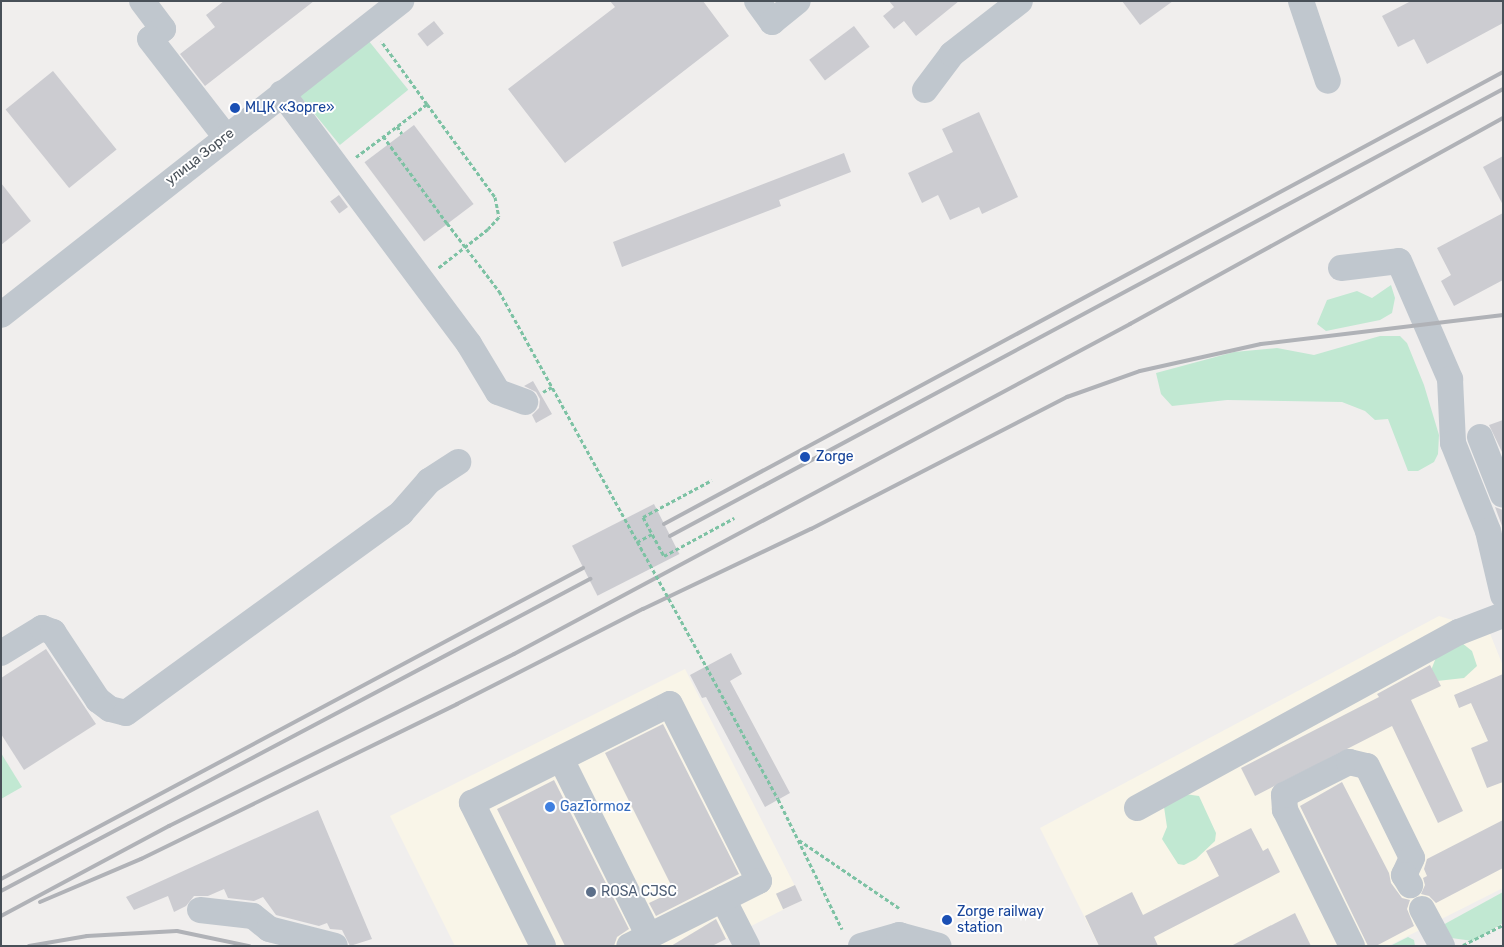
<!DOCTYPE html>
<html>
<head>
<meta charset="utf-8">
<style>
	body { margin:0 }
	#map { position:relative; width:1504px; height:947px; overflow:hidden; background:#f0eeed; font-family:Rubik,sans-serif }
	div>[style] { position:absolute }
	.commercial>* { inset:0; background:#f9f5e8 }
	.green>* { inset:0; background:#c1e8d2; transform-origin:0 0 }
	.building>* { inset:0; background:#ccccd1; transform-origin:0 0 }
	.path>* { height:3px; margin-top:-1.5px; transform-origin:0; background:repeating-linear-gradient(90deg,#7dc2a4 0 4px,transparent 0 6.5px) }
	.minor>* { height:26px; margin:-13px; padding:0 13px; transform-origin:13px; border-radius:13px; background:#c0c7ce }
	.rail>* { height:4px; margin:-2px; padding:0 2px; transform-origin:2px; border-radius:2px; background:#b0b2b7 }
	.path-bridge>* { height:3px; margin-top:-1.5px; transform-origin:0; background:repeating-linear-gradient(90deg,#7dc2a4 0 4px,transparent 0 6.5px) }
	.dots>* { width:14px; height:14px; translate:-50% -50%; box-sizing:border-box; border:2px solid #fff; border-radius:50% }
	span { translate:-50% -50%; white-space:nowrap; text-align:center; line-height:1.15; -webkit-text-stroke:4px #fff; paint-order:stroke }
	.transit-label { font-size:14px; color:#164399 }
	.left { translate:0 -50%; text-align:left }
	.street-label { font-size:14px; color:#485058 }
	.shop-label { font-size:14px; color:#366cbe }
	.service-label { font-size:14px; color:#4e5e75 }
	.frame { position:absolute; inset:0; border:2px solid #485058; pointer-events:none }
</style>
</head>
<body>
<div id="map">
	<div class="commercial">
		<div style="clip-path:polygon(1439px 616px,1489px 631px,1503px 666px,1503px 888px,1388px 946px,1099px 946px,1040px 828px)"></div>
		<div style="clip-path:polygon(685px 669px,802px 900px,712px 946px,455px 946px,390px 816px)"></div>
	</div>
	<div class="green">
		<div style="left:368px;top:40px;width:64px;height:88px;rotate:51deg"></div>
		<div style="clip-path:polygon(1391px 285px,1395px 298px,1392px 313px,1380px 320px,1326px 331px,1317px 324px,1327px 300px,1357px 291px,1372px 298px)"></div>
		<div style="clip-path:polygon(1380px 336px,1400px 336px,1407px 343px,1424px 385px,1439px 435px,1438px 454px,1434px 462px,1418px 471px,1408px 471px,1388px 419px,1375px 420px,1365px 411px,1342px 402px,1227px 400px,1172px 406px,1161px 394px,1156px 373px,1234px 352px,1277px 348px,1314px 355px)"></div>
		<div style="clip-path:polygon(1462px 643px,1472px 651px,1477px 666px,1464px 678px,1437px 681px,1430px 673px,1440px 647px)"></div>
		<div style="clip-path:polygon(1px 753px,22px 787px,1px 799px)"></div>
		<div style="clip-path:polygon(1185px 794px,1199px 796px,1216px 833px,1215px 841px,1196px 859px,1184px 865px,1178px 864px,1162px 839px,1167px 827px,1164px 807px)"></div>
		<div style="clip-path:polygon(1503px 892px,1503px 923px,1473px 941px,1444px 937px,1441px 926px)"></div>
		<div style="clip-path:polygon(1408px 937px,1414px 940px,1415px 946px,1390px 946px)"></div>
	</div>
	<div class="building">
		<div style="clip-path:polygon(224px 1px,314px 1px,205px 86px,180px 54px,215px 27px,206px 15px)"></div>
		<div style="clip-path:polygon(610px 1px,703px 1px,729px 36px,565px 163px,508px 89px,615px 7px)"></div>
		<div style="clip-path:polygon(889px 1px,959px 1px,916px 36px,904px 21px,894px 29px,883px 16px,894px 7px)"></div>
		<div style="clip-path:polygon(1122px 1px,1173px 1px,1140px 25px)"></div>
		<div style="clip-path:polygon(1411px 1px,1503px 1px,1503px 23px,1427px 64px,1414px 39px,1398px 47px,1382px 16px)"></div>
		<div style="left:434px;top:21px;width:16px;height:21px;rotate:52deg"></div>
		<div style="left:854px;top:26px;width:26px;height:56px;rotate:53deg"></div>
		<div style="left:53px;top:71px;width:101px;height:61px;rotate:51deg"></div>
		<div style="clip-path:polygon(979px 112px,1018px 197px,982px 214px,979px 207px,950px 220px,938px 195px,922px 203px,908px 173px,953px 152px,942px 129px)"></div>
		<div style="left:414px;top:125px;width:99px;height:62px;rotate:53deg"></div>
		<div style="clip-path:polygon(844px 153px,851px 172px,779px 200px,781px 206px,622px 267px,613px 242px)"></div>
		<div style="clip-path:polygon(1503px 156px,1503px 205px,1483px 167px)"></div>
		<div style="clip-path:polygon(1px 183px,31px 221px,1px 245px)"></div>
		<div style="left:339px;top:195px;width:15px;height:11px;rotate:53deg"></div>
		<div style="clip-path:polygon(1503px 213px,1503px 280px,1454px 306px,1441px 281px,1451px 275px,1437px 248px)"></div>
		<div style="clip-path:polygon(533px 381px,552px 414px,536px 423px,532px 415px,539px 408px,540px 399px,536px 392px,524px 386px)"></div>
		<div style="clip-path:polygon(1503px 420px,1503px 454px,1489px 425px)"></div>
		<div style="left:654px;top:504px;width:56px;height:92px;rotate:63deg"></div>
		<div style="clip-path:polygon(1495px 507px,1503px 510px,1503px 528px,1502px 526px)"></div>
		<div style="clip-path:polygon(46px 649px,96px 724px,24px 770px,1px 734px,1px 678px)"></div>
		<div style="clip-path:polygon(731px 653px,742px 674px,730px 681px,790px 793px,765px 807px,706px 697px,702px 698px,690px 675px)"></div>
		<div style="clip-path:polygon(1430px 665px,1441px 686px,1411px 700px,1463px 811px,1438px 823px,1392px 726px,1255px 796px,1241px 768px,1379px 697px,1377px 694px)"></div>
		<div style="clip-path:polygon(1503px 674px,1503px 782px,1487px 788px,1471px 748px,1488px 741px,1471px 703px,1459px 708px,1454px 695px)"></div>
		<div style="clip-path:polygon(663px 724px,739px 874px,656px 916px,649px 903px,674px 891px,605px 753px)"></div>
		<div style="clip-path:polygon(554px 780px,629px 929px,617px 937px,614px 946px,565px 946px,497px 809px)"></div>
		<div style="clip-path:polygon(1342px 782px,1389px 873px,1391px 883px,1402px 898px,1410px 900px,1407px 909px,1414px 926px,1376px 946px,1368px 946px,1300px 806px)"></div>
		<div style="clip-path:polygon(318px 810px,372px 939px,350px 946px,342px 930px,330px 929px,327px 923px,319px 926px,276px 915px,263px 897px,254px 901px,228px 898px,224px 889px,208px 896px,194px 896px,186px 906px,174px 912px,168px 896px,134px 910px,126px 897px)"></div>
		<div style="clip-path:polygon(1503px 820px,1503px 868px,1436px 903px,1429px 896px,1421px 894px,1425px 885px,1423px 878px,1427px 876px,1424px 869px,1427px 859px)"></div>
		<div style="clip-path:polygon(1251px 828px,1263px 851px,1268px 848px,1280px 872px,1154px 937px,1158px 946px,1099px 946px,1085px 916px,1132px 892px,1143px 915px,1219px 876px,1206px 851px)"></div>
		<div style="left:795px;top:885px;width:17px;height:21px;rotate:65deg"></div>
		<div style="clip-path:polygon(1295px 913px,1311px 946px,1231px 946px)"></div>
		<div style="clip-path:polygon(716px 919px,726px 939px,712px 946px,671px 946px)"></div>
	</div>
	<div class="path">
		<div style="left:427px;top:104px;width:115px;rotate:53.8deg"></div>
		<div style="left:495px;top:197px;width:20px;rotate:79deg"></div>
		<div style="left:499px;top:217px;width:16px;rotate:133deg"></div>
		<div style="left:488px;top:229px;width:63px;rotate:142deg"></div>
		<div style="left:397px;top:126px;width:9px;rotate:58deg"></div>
		<div style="left:383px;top:136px;width:108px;rotate:53.7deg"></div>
		<div style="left:356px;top:157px;width:89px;rotate:-36.7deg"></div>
		<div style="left:427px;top:104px;width:78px;rotate:-126.1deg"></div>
		<div style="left:543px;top:392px;width:10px;rotate:-29deg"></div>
		<div style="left:643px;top:517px;width:78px;rotate:-28.2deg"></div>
		<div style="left:637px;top:542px;width:17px;rotate:-28deg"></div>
		<div style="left:664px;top:556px;width:80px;rotate:-28.5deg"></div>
		<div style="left:706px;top:666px;width:151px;rotate:61.6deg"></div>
		<div style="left:778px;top:799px;width:145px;rotate:63.8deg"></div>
		<div style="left:799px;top:840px;width:121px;rotate:34.2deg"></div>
		<div style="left:1463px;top:945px;width:45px;rotate:-26.6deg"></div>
		<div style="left:111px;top:946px;width:74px"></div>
	</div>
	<div class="minor">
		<div style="left:142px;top:1px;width:35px;rotate:53deg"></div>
		<div style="left:163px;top:29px;width:16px;rotate:142deg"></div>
		<div style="left:150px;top:39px;width:123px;rotate:52.3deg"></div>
		<div style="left:757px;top:1px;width:26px;rotate:54deg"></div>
		<div style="left:772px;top:22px;width:33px;rotate:-39deg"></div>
		<div style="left:1301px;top:1px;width:84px;rotate:71.4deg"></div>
		<div style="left:925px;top:90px;width:45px;rotate:-53.1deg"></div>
		<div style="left:952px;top:54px;width:86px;rotate:-37.9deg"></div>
		<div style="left:282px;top:93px;width:313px;rotate:53.3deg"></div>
		<div style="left:469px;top:344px;width:56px;rotate:58.9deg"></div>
		<div style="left:498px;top:392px;width:29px;rotate:20deg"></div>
		<div style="left:1341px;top:268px;width:58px;rotate:-6.9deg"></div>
		<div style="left:1399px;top:261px;width:129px;rotate:66.6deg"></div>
		<div style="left:1450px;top:379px;width:64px;rotate:87.3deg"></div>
		<div style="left:1453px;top:443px;width:95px;rotate:68.3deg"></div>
		<div style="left:1488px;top:531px;width:66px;rotate:76.8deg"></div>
		<div style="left:1px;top:315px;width:509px;rotate:-38.13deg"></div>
		<div style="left:1480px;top:437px;width:62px;rotate:68.4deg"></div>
		<div style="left:1px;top:653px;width:48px;rotate:-31.4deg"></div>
		<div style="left:42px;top:628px;width:12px;rotate:20deg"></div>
		<div style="left:53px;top:632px;width:82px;rotate:56.5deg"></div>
		<div style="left:98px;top:700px;width:15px;rotate:37deg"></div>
		<div style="left:110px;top:709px;width:16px;rotate:14deg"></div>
		<div style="left:126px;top:713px;width:340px;rotate:-36deg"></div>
		<div style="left:401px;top:513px;width:43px;rotate:-48.8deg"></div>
		<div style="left:429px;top:481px;width:35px;rotate:-33deg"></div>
		<div style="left:561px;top:759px;width:198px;rotate:63.6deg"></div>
		<div style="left:1137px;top:808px;width:367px;rotate:-28.7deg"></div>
		<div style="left:1459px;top:632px;width:47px;rotate:-21.1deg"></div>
		<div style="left:723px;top:899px;width:53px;rotate:62.9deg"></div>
		<div style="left:1422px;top:909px;width:42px;rotate:61.6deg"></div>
		<div style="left:200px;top:910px;width:53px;rotate:6.5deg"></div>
		<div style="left:253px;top:916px;width:21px;rotate:39deg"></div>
		<div style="left:269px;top:929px;width:68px;rotate:14.4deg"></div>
		<div style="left:543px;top:946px;width:160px;rotate:-116.4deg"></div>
		<div style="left:472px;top:803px;width:221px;rotate:-26.6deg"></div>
		<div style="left:670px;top:704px;width:198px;rotate:63.3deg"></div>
		<div style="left:759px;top:881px;width:145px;rotate:153.4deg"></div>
		<div style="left:861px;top:946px;width:40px;rotate:-16deg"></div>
		<div style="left:899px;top:935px;width:41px;rotate:15.4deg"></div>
		<div style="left:1352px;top:946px;width:152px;rotate:-116.2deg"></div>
		<div style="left:1285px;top:810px;width:15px;rotate:-94deg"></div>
		<div style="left:1284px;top:795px;width:73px;rotate:-26.9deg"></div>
		<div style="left:1349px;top:762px;width:18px;rotate:13deg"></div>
		<div style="left:1367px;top:766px;width:102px;rotate:63.9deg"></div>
		<div style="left:1412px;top:858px;width:19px;rotate:115deg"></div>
		<div style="left:1404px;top:875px;width:12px;rotate:59deg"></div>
	</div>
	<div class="rail">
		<div style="left:664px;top:524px;width:953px;rotate:-28.31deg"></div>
		<div style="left:670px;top:536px;width:945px;rotate:-28.22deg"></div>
		<div style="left:1px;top:879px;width:660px;rotate:-28.12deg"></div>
		<div style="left:1px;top:891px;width:667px;rotate:-27.91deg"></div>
		<div style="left:40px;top:902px;width:110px;rotate:-23.1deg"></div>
		<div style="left:141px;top:859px;width:352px;rotate:-26.1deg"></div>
		<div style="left:457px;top:704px;width:209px;rotate:-27.1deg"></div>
		<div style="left:643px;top:609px;width:186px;rotate:-25.5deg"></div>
		<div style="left:811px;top:529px;width:288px;rotate:-27.3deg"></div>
		<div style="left:1067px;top:397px;width:77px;rotate:-19.6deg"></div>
		<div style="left:1140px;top:371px;width:124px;rotate:-12.6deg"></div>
		<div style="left:1261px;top:344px;width:244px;rotate:-6.8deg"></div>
		<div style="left:1px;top:916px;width:191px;rotate:-28.2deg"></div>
		<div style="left:169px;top:826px;width:385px;rotate:-26.5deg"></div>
		<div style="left:514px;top:654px;width:699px;rotate:-28.18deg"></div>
		<div style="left:1130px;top:324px;width:426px;rotate:-28.9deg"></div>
		<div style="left:29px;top:946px;width:59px;rotate:-9.8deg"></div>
		<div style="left:87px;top:936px;width:90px;rotate:-3.2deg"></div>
		<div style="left:177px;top:931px;width:74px;rotate:11.8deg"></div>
	</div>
	<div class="path-bridge">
		<div style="left:447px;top:223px;width:86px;rotate:52.6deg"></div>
		<div style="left:499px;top:291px;width:428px;rotate:61.1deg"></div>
		<div style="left:643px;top:517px;width:44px;rotate:61.7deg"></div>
	</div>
	<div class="dots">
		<div style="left:235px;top:108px;background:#1a4fb4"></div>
		<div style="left:805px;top:457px;background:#1a4fb4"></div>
		<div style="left:550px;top:807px;background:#3f7fe0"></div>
		<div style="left:591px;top:892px;background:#5c6f8a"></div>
		<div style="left:947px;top:920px;background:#1a4fb4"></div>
	</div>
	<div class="transit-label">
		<span class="left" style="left:245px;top:108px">МЦК «Зорге»</span>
		<span class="left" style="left:816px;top:457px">Zorge</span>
		<span class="left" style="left:957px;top:920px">Zorge railway<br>station</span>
	</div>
	<div class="street-label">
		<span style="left:200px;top:157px;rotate:-38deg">улица Зорге</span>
	</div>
	<div class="shop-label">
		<span class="left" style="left:560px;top:807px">GazTormoz</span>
	</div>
	<div class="service-label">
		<span class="left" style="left:601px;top:892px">ROSA CJSC</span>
	</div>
	<div class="frame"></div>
</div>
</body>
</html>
